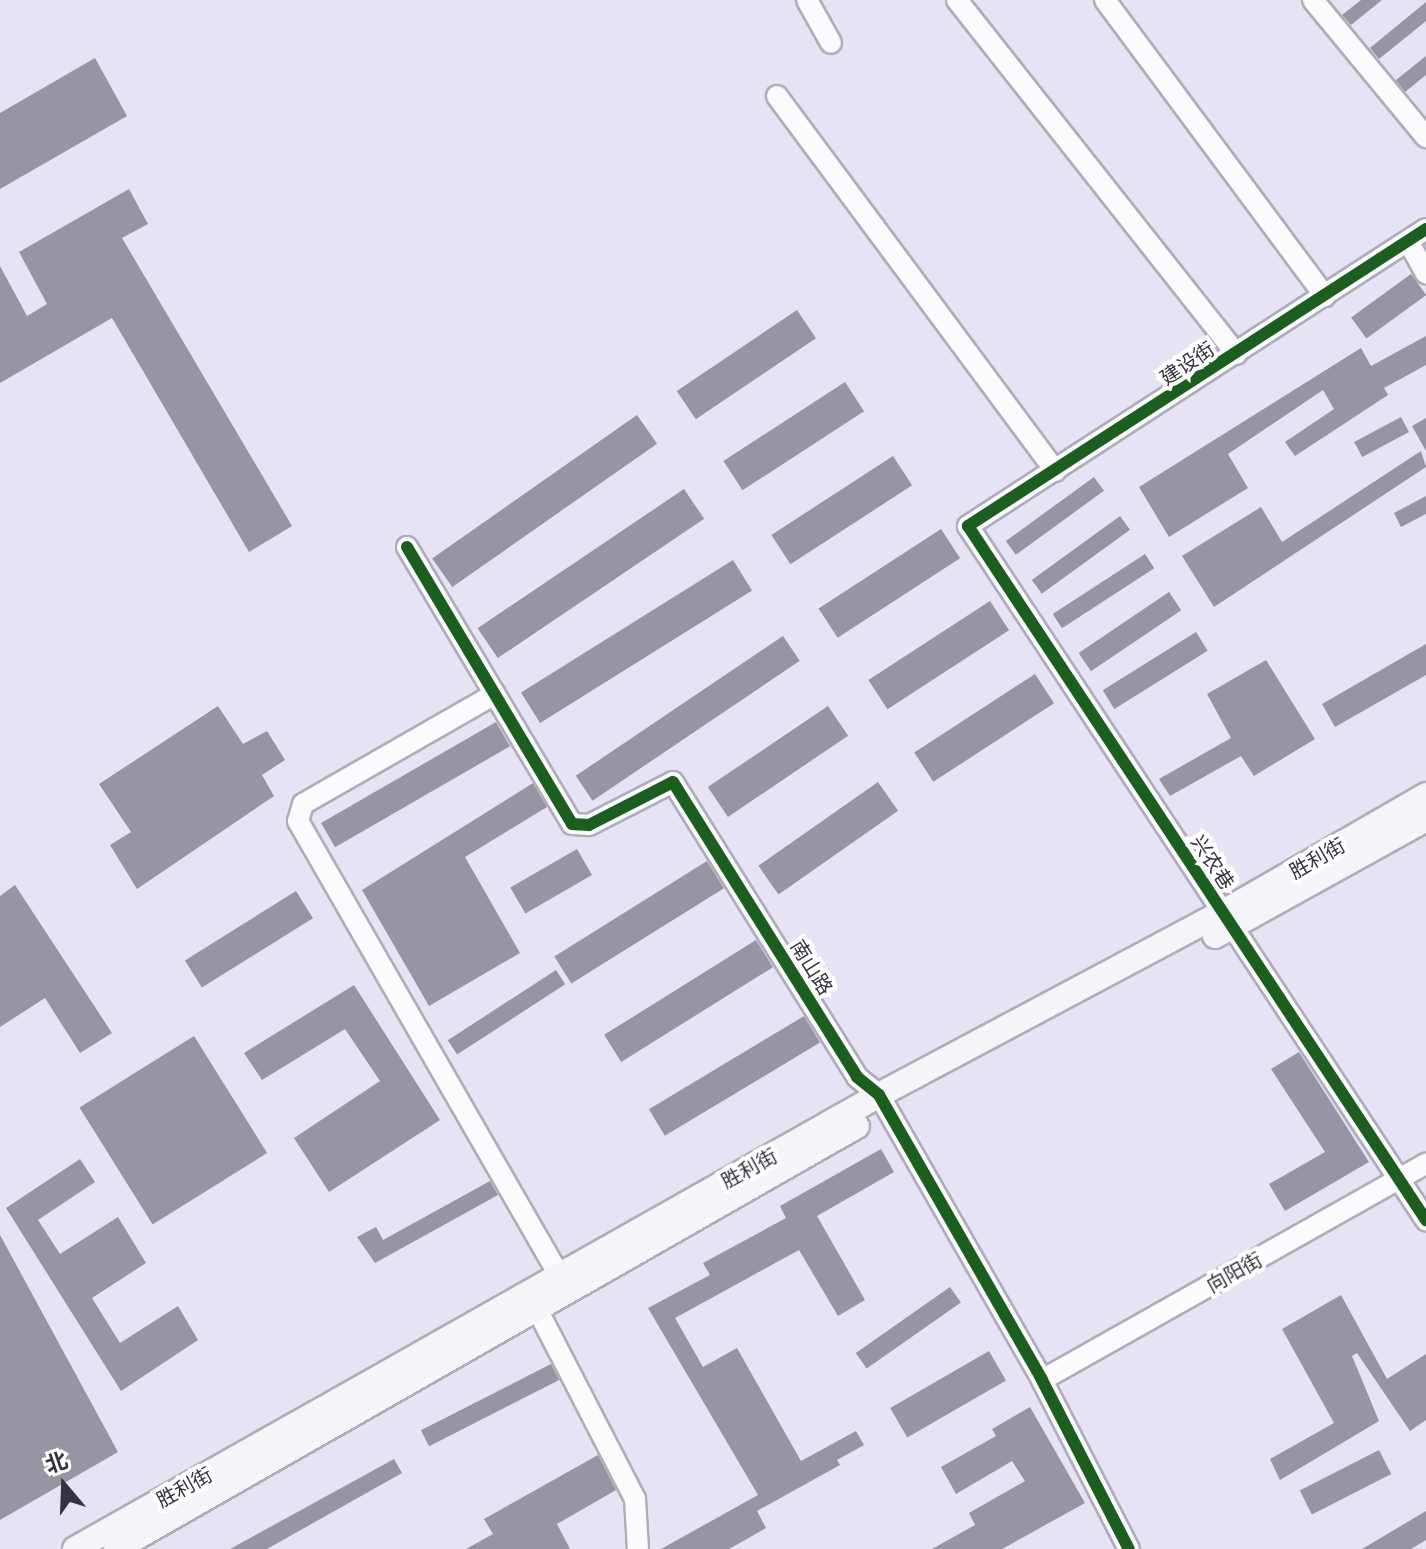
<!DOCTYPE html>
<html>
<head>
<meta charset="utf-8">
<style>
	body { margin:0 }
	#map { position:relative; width:1426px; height:1549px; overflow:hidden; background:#e6e4f4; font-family:"Golos Text","Noto Sans SC",sans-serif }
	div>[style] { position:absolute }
	.building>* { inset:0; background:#9794a4; transform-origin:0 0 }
	.roads { filter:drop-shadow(2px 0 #afadba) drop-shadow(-2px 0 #afadba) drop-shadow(0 2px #afadba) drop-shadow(0 -2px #afadba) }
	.minor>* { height:20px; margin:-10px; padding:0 10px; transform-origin:10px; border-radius:10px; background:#fbfbfd }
	.major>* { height:24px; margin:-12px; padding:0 12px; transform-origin:12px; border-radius:12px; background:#f4f4f9 }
	.cycleway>* { height:12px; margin:-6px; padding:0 6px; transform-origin:6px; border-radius:6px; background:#1b5e20 }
	span { translate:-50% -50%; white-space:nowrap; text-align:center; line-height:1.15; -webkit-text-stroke:8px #fff; paint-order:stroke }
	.street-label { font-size:20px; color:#33323d }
	.north { position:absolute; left:24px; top:1445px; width:80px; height:80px; -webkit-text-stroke:6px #fff; paint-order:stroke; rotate:341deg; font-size:22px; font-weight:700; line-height:32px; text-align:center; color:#33323d }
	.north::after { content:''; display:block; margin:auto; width:28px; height:36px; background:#33323d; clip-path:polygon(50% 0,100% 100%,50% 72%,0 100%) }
</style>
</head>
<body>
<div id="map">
	<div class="building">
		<div style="clip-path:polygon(1361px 0,1382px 0,1351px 25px,1342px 15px)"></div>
		<div style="clip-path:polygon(1426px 2px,1426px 21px,1379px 59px,1370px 48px)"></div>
		<div style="clip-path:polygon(1426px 56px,1426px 75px,1405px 92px,1396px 80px)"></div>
		<div style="clip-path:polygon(95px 58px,127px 116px,0 189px,0 113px)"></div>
		<div style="clip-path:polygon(129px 189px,148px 224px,122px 238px,292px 526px,249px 552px,112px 318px,0 383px,0 266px,27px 316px,47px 304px,19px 252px)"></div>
		<div style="left:1411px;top:274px;width:26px;height:74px;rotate:54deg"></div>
		<div style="left:797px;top:310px;width:34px;height:145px;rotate:56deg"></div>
		<div style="clip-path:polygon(1426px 336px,1426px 365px,1384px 388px,1388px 395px,1295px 456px,1285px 442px,1334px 409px,1323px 390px,1228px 454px,1248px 488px,1169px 537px,1139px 487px,1361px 348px,1371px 366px)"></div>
		<div style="left:845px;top:382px;width:35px;height:145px;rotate:57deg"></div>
		<div style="left:637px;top:415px;width:35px;height:250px;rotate:55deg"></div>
		<div style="left:1401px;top:417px;width:17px;height:53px;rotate:62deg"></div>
		<div style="clip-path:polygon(1426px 418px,1426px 451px,1412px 426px)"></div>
		<div style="clip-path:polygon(1421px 451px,1426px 467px,1214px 607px,1182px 556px,1261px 507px,1282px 542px)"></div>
		<div style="left:893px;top:456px;width:35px;height:145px;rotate:57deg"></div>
		<div style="left:1094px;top:477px;width:17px;height:109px;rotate:54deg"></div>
		<div style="left:684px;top:489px;width:36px;height:249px;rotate:56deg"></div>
		<div style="clip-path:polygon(1426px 496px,1426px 514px,1401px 527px,1394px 513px)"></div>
		<div style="left:1120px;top:516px;width:17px;height:109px;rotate:54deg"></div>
		<div style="left:941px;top:529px;width:35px;height:146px;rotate:57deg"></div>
		<div style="left:1145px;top:554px;width:17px;height:110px;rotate:57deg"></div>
		<div style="left:733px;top:560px;width:36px;height:250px;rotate:58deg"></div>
		<div style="left:1169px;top:592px;width:22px;height:109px;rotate:56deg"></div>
		<div style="left:990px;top:601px;width:35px;height:145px;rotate:57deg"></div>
		<div style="left:1196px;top:632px;width:22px;height:110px;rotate:58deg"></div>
		<div style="left:783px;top:636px;width:30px;height:250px;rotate:56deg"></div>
		<div style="clip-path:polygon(1426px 644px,1426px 675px,1335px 727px,1322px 704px)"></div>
		<div style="clip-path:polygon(1266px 660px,1315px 739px,1254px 776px,1241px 756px,1170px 796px,1159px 779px,1231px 738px,1207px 694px)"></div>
		<div style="left:1035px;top:674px;width:35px;height:144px;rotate:57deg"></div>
		<div style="clip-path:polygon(218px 706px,243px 744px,267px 731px,285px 760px,262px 775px,274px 796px,137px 889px,110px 845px,131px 832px,99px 784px)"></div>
		<div style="left:828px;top:706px;width:36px;height:145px;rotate:56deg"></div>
		<div style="left:496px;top:722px;width:28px;height:202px;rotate:60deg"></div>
		<div style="left:878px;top:782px;width:35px;height:146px;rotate:55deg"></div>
		<div style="clip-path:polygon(533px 783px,547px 807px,465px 857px,520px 953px,429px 1006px,362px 890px)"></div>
		<div style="left:577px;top:849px;width:30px;height:77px;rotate:60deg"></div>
		<div style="left:707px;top:861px;width:32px;height:180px;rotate:58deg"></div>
		<div style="clip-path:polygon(15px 885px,112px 1033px,80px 1053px,45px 998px,0 1027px,0 896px)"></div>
		<div style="left:296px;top:891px;width:32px;height:131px;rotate:58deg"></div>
		<div style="left:756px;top:940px;width:32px;height:179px;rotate:58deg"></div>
		<div style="left:556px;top:970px;width:17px;height:129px;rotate:57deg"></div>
		<div style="clip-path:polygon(354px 985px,440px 1120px,329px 1192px,294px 1138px,380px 1081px,345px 1029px,262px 1080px,244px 1053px)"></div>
		<div style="left:804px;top:1016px;width:31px;height:181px;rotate:59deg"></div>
		<div style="left:194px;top:1036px;width:138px;height:135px;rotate:58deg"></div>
		<div style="clip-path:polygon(1299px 1052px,1369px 1162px,1285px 1211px,1269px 1184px,1325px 1152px,1271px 1069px)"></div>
		<div style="clip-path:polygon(881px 1149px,894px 1172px,817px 1216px,865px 1300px,838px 1316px,799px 1250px,675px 1318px,703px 1367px,737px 1348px,801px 1461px,856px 1431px,864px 1445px,837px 1460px,840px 1465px,757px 1511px,766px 1528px,729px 1549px,661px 1549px,758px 1495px,648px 1308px,710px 1275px,703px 1263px,786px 1218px,780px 1206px)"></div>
		<div style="clip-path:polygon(80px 1159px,95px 1182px,38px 1220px,60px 1254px,118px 1217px,146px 1263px,92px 1298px,120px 1343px,178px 1306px,198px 1340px,121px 1391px,6px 1208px)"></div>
		<div style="clip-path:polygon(490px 1181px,498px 1195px,375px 1263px,357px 1237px,376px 1227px,383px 1240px)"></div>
		<div style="clip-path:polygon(0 1235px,118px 1452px,0 1520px)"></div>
		<div style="left:950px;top:1287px;width:19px;height:115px;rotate:55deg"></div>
		<div style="clip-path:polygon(1341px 1295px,1387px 1379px,1426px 1354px,1426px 1420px,1410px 1431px,1357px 1353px,1352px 1356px,1379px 1421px,1280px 1480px,1270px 1459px,1334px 1423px,1282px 1329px)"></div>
		<div style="left:989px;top:1351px;width:34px;height:114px;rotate:60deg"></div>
		<div style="left:551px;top:1364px;width:18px;height:146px;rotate:63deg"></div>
		<div style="clip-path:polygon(1030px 1407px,1085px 1503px,1002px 1549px,932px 1549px,975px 1525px,969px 1513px,1025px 1481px,1012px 1461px,956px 1494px,941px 1467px,996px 1436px,992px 1429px)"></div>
		<div style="left:1379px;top:1450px;width:27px;height:89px;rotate:63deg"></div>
		<div style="clip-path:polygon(598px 1455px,616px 1490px,557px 1524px,570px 1549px,466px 1549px,493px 1534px,484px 1519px)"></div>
		<div style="clip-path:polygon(394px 1459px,402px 1473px,267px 1549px,230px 1549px)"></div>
		<div style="clip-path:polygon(1426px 1511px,1426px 1540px,1411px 1549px,1362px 1549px)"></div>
	</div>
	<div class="roads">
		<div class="minor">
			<div style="left:807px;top:0;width:49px;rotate:60.8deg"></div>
			<div style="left:957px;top:0;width:451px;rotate:51.7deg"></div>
			<div style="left:1105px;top:0;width:369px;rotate:53.4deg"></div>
			<div style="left:1313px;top:0;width:178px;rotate:50.5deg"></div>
			<div style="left:777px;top:96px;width:467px;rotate:53.4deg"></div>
			<div style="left:1426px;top:229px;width:546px;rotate:147.04deg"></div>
			<div style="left:968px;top:526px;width:832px;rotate:56.58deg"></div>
			<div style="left:1408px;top:241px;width:37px;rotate:61deg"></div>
			<div style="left:407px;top:547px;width:322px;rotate:59.2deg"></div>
			<div style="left:572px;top:824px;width:17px;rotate:3deg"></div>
			<div style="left:589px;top:825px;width:94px;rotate:-27.1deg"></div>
			<div style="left:673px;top:782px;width:348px;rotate:58deg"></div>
			<div style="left:857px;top:1077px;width:28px;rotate:39deg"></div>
			<div style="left:879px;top:1095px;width:328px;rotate:60.2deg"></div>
			<div style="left:1042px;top:1380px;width:190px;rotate:62.8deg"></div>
			<div style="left:495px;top:694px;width:221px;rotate:150.2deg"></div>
			<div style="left:303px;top:804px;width:18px;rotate:106deg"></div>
			<div style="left:298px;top:821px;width:524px;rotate:60.11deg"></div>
			<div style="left:537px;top:1309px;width:214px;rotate:62.7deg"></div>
			<div style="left:635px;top:1499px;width:50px;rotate:86.6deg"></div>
			<div style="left:1042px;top:1380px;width:441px;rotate:-29.4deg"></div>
		</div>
		<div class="major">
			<div style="left:1215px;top:936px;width:241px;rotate:-29deg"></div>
			<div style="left:75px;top:1549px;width:923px;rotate:-29.45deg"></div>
			<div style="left:879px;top:1095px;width:388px;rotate:-28deg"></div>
			<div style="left:1222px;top:913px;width:236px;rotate:-30deg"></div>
			<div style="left:116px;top:1549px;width:853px;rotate:-29.72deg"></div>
		</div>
	</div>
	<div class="cycleway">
		<div style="left:1426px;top:229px;width:546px;rotate:147.04deg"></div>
		<div style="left:968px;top:526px;width:832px;rotate:56.58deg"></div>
		<div style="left:407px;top:547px;width:322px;rotate:59.2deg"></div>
		<div style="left:572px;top:824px;width:17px;rotate:3deg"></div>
		<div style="left:589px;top:825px;width:94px;rotate:-27.1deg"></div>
		<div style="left:673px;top:782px;width:348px;rotate:58deg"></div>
		<div style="left:857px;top:1077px;width:28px;rotate:39deg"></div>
		<div style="left:879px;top:1095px;width:328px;rotate:60.2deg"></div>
		<div style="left:1042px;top:1380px;width:190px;rotate:62.8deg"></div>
	</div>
	<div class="street-label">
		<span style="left:1187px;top:363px;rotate:-34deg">建设街</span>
		<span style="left:1317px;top:858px;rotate:-30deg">胜利街</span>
		<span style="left:1213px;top:862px;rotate:57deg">兴农巷</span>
		<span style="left:812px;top:967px;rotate:58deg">南山路</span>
		<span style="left:749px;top:1168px;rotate:-29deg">胜利街</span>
		<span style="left:1234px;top:1272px;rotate:-29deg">向阳街</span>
		<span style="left:184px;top:1487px;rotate:-29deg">胜利街</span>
	</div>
	<div class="north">北</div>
</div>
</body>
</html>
